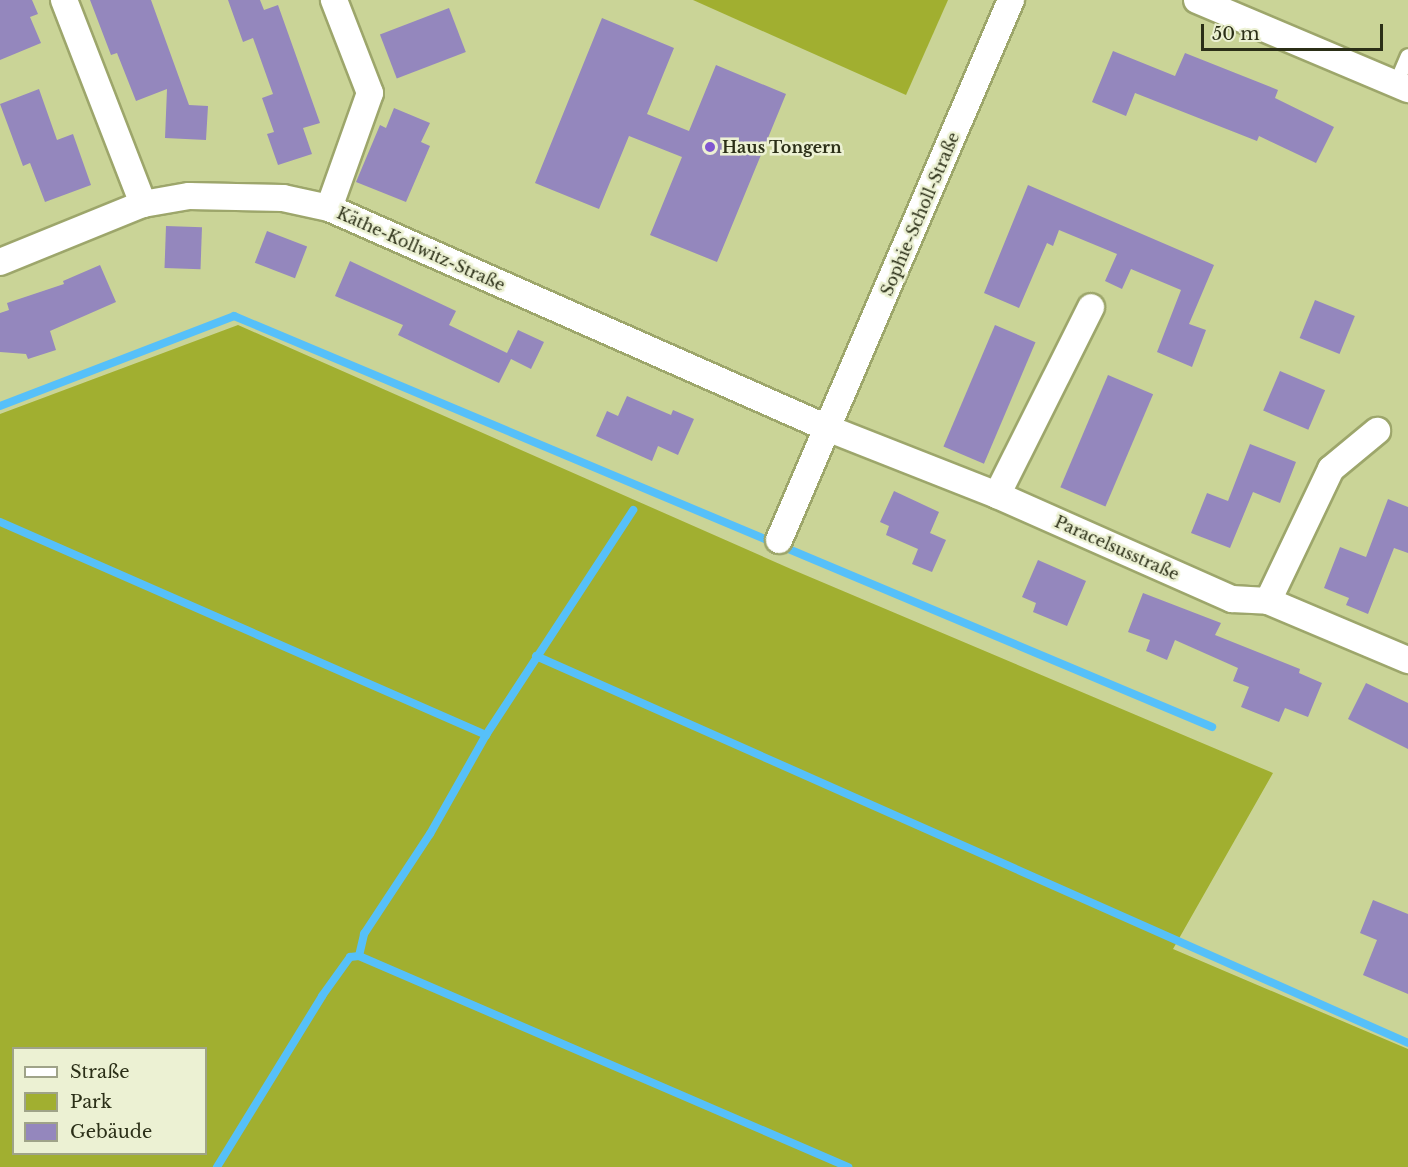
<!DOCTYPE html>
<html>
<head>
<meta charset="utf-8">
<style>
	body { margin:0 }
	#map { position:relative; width:1408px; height:1167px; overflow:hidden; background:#cad497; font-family:"Libre Baskerville",serif }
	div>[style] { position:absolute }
	.green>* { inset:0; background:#a1af30 }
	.stream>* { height:8px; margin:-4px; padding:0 4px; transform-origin:4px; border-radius:4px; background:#56c0f9 }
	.building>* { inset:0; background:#9487bd; transform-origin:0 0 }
	.roads { filter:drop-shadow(2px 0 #9da66b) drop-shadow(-2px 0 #9da66b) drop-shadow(0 2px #9da66b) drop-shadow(0 -2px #9da66b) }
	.service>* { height:14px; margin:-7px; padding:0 7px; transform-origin:7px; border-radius:7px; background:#fff }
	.minor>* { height:26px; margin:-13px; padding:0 13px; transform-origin:13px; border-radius:13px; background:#fff }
	.dots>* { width:16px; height:16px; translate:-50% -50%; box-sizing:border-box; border:3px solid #ecf1d3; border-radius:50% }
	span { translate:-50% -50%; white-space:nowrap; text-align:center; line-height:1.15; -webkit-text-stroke:5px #ecf1d3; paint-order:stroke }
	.poi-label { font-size:16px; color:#2b2f17; font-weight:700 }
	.left { translate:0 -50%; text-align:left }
	.street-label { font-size:16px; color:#2b2f17 }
	.legend { position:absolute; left:12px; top:1047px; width:195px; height:108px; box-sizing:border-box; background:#ecf1d3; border:2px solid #9fa388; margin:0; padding:8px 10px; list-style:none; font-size:18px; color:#2b2f17 }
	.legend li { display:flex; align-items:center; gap:12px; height:30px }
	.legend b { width:30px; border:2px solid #9fa388 }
	.scale { position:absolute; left:1201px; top:24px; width:182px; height:27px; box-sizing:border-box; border:3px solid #2b2f17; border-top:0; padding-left:8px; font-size:18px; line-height:21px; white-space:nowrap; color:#2b2f17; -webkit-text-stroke:4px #ecf1d3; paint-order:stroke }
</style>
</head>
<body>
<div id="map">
	<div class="green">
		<div style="clip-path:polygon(693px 0,948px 0,906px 95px)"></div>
		<div style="clip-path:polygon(evenodd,238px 325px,791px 569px,1273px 773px,1173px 949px,1408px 1049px,1408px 1167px,0 1167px,0 414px,238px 325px,206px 1048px,206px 1154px,14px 1154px,14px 1048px,206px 1048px)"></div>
	</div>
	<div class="stream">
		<div style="left:0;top:406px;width:251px;rotate:-21deg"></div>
		<div style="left:234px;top:316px;width:1061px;rotate:22.79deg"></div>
		<div style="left:0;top:522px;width:531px;rotate:23.67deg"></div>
		<div style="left:536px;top:656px;width:954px;rotate:23.93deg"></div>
		<div style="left:359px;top:956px;width:23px;rotate:-77deg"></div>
		<div style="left:364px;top:934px;width:120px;rotate:-56.6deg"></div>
		<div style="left:430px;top:834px;width:114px;rotate:-60.5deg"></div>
		<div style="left:486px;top:735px;width:269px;rotate:-56.8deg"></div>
		<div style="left:217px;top:1167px;width:201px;rotate:-58.4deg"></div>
		<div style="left:322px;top:996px;width:48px;rotate:-54.3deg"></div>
		<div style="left:350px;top:957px;width:9px;rotate:-6deg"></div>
		<div style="left:359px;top:956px;width:533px;rotate:23.34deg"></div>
	</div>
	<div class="building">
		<div style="clip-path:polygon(0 0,32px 0,38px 14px,30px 17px,41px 43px,0 60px)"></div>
		<div style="clip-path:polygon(90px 0,151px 0,189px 105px,208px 106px,206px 140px,165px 138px,167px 89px,136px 101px,117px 53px,111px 55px)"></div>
		<div style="clip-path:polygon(228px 0,260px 0,264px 10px,278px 5px,320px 123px,303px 128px,312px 154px,278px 165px,267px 134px,274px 132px,262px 98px,273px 94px,253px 38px,243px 42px)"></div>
		<div style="left:449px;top:8px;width:47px;height:74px;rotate:69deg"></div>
		<div style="clip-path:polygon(602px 18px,674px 48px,647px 114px,689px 131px,716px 65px,786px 94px,717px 262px,650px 235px,682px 157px,629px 136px,599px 209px,535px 183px)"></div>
		<div style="clip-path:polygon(1113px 51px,1175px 76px,1185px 53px,1278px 90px,1275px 98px,1334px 127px,1316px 163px,1259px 136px,1257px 141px,1135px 93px,1126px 116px,1092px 102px)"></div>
		<div style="clip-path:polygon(39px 89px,57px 140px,73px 134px,91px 185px,45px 202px,30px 163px,23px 166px,0 104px)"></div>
		<div style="clip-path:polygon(394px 108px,430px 123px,421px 142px,430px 146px,406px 202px,356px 182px,380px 125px,386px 128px)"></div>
		<div style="clip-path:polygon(1028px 185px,1214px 265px,1189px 324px,1206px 330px,1192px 367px,1157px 352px,1181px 290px,1131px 269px,1122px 289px,1105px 281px,1117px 254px,1059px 230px,1053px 246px,1047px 243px,1019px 308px,984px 293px)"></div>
		<div style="left:166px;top:226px;width:36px;height:42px;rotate:2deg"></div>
		<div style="left:267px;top:231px;width:43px;height:34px;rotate:21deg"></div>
		<div style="clip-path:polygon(350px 261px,456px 311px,449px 325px,507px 353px,518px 330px,544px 342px,531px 369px,511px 359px,499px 383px,398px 335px,403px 325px,335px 296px)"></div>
		<div style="clip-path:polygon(100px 265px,116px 302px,50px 331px,56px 350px,28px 359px,26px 354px,0 352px,0 313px,9px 310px,7px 303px,64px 284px,63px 281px)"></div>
		<div style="left:1315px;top:300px;width:43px;height:41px;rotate:22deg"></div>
		<div style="left:995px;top:325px;width:44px;height:132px;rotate:23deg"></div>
		<div style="left:1280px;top:371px;width:49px;height:43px;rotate:23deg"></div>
		<div style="left:1108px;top:375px;width:49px;height:122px;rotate:23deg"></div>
		<div style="clip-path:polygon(627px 396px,671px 415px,673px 410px,694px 419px,678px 455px,658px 446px,652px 461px,596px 436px,607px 411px,618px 416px)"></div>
		<div style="clip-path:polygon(1250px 444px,1296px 462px,1280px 503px,1253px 492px,1230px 548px,1191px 533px,1207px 493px,1228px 501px)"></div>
		<div style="clip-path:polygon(894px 491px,939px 512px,930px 533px,946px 540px,932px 572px,912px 564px,918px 549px,886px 535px,889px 526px,880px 522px)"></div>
		<div style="clip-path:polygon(1388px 499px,1408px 507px,1408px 553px,1394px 548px,1368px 614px,1346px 605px,1349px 598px,1324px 588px,1340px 547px,1366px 557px)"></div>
		<div style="clip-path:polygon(1038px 560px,1086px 581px,1067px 626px,1033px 612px,1036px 603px,1022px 597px)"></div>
		<div style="clip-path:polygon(1143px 593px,1221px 623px,1215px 635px,1300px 669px,1299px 673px,1322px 683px,1308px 717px,1285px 708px,1279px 722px,1241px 707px,1249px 687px,1233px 681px,1238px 668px,1175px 640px,1167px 660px,1146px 651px,1150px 640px,1128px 632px)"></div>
		<div style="clip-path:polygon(1366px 683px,1408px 703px,1408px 749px,1348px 719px)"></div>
		<div style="clip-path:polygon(1373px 900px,1408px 914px,1408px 994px,1363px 975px,1377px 940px,1360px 933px)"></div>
	</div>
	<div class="roads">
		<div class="service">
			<div style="left:1396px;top:84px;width:30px;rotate:-67deg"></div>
		</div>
		<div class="minor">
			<div style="left:64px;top:0;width:219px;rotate:68.8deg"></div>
			<div style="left:1197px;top:0;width:229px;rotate:22.9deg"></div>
			<div style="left:329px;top:208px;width:122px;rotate:-70.4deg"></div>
			<div style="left:370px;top:93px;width:100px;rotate:-111.2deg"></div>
			<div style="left:0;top:262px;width:154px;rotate:-22.1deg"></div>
			<div style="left:143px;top:204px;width:47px;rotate:-9.9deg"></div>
			<div style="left:189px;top:196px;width:94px;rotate:1.2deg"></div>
			<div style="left:283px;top:198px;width:47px;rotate:12.3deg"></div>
			<div style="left:329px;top:208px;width:544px;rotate:23.83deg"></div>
			<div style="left:827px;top:428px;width:183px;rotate:21.5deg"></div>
			<div style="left:997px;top:495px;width:257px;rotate:23.9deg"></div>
			<div style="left:1232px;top:599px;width:36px;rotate:3deg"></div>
			<div style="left:1268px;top:601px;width:152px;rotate:22.9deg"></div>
			<div style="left:997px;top:495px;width:210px;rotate:-63.4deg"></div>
			<div style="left:779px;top:540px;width:588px;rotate:-66.75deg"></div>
			<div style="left:1268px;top:601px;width:146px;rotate:-64.5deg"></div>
			<div style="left:1331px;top:469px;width:60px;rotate:-39.6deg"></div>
		</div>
	</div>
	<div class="dots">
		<div style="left:710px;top:147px;background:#7f56d0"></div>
	</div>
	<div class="poi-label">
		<span class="left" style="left:722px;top:147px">Haus Tongern</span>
	</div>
	<div class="street-label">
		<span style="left:920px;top:214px;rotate:-67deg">Sophie-Scholl-Straße</span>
		<span style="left:421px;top:249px;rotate:24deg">Käthe-Kollwitz-Straße</span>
		<span style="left:1117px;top:548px;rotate:24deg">Paracelsusstraße</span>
	</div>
	<ul class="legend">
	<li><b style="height:8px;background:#fff"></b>Straße</li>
	<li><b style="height:16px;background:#a1af30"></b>Park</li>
	<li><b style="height:16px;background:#9487bd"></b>Gebäude</li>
	</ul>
	<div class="scale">50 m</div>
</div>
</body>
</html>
